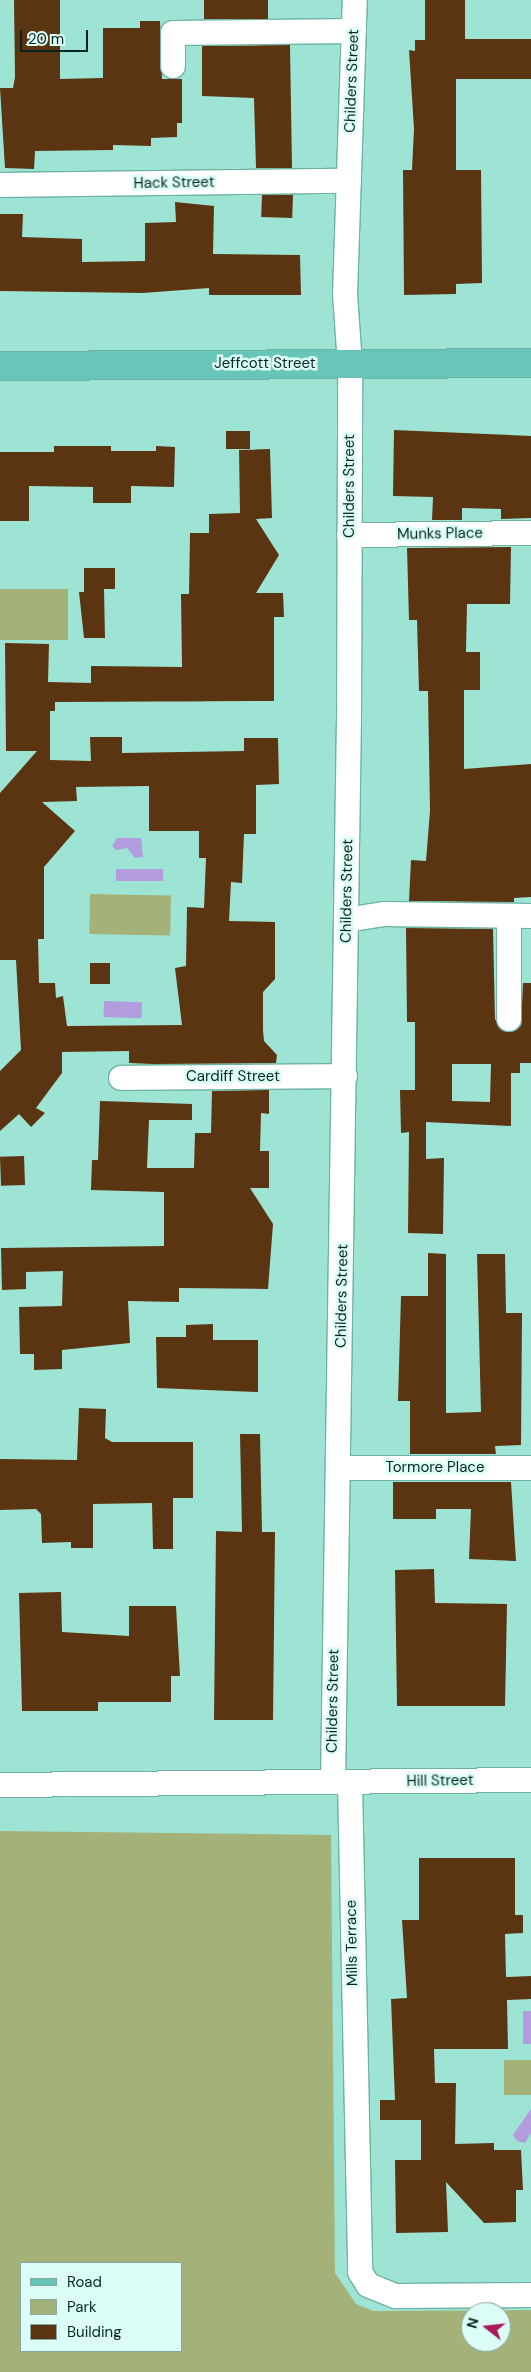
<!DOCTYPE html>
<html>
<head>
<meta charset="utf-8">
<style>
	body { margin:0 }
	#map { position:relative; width:531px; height:2372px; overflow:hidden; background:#9ee4d4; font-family:"DM Sans",sans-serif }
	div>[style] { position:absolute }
	.green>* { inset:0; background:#a4b179; transform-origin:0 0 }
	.water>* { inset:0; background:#b29cdd; transform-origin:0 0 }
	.building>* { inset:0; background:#5b3411; transform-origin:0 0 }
	.roads { filter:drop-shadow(1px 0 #6db2a3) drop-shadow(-1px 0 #6db2a3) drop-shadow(0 1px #6db2a3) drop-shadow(0 -1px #6db2a3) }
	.minor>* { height:24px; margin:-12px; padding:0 12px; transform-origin:12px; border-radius:12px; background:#fff }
	.major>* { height:28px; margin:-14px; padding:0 14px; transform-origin:14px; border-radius:14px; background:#67c5b9 }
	span { translate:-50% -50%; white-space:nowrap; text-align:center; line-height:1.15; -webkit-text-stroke:5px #dbfdf5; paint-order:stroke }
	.street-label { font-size:15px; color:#082621 }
	.legend { position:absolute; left:20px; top:2262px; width:162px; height:90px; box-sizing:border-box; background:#dbfdf5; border:1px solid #87a7a0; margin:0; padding:6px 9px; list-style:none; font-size:15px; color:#082621 }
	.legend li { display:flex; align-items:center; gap:10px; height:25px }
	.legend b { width:25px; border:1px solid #87a7a0 }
	.north { position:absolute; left:461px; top:2302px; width:50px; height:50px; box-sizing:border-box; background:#dbfdf5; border:1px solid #87a7a0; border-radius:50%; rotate:286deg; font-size:14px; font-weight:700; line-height:20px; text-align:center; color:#082621 }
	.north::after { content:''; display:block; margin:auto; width:18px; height:22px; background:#a81b5c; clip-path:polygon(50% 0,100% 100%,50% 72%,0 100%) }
	.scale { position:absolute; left:20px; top:30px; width:68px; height:22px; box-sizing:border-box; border:2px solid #082621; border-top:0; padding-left:6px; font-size:15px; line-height:18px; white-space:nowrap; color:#082621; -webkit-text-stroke:4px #dbfdf5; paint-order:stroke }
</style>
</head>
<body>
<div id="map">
	<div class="green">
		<div style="left:68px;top:589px;width:51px;height:68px;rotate:90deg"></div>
		<div style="left:90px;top:894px;width:81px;height:40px;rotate:1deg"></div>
		<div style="clip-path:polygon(evenodd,0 1831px,331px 1835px,335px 2273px,356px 2304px,373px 2311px,531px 2310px,531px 2372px,0 2372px,0 1831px,181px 2263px,181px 2351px,21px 2351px,21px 2263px,181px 2263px,0 1831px,471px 2312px,501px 2312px,501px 2342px,471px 2342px,471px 2312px)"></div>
		<div style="left:504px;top:2060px;width:27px;height:35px"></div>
	</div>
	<div class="water">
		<div style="clip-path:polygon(117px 838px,141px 838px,143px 857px,135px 858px,127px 848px,116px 850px,112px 846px)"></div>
		<div style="left:116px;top:869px;width:47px;height:12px"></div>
		<div style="left:104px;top:1001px;width:38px;height:16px;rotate:2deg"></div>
		<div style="left:523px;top:2011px;width:8px;height:33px"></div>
		<div style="clip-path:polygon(531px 2109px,531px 2133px,525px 2143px,517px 2141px,513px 2135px)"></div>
	</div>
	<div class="building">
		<div style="clip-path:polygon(14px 0,60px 0,60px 79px,103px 78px,103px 28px,140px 28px,140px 21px,160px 21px,162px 79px,182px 79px,182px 123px,177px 123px,177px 137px,151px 138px,151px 146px,113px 145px,113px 150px,35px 151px,34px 169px,5px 168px,0 88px,13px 88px,15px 77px)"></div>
		<div style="left:204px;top:0;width:64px;height:19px"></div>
		<div style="clip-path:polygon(425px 0,465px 0,465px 39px,531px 39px,531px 79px,456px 79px,456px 170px,481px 170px,482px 283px,456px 284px,456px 294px,404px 295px,403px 170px,412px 170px,414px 129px,409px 50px,415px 51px,415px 40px,425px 40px)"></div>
		<div style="clip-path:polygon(290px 45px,292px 168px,256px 168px,254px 98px,202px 96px,202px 46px)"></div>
		<div style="left:293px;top:195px;width:23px;height:31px;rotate:92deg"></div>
		<div style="clip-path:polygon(175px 202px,214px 206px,213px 254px,300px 255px,301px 295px,209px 295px,209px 288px,143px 293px,0 291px,0 214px,23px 214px,22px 237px,82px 239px,82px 262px,145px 261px,145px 223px,176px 222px)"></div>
		<div style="clip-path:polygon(394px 430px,531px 436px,531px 518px,501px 519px,501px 509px,462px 508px,462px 520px,432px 520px,433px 497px,393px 496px)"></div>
		<div style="left:226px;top:431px;width:24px;height:18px"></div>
		<div style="clip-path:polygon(54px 446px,111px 446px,111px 451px,156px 451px,156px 446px,175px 447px,174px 487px,131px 486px,131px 503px,93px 503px,93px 487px,29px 486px,29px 521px,0 521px,0 452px,54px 452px)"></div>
		<div style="clip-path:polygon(evenodd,270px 449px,272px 518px,256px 519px,279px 555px,256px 593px,283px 593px,284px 617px,274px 617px,274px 701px,55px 702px,55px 711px,50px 711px,50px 760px,91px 761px,90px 737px,122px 737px,122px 753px,244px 751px,244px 738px,278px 738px,279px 784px,256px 785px,256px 834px,244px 834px,242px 883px,231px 882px,229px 921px,275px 922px,275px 979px,263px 992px,263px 1030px,264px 1041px,277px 1055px,276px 1063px,153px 1064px,129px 1063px,129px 1051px,62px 1052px,62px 1073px,36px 1108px,45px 1113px,31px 1127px,19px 1114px,0 1131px,0 1071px,21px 1050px,16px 960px,0 960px,0 793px,37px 751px,6px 751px,5px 643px,49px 644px,48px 682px,91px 683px,91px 666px,182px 667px,181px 594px,189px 594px,190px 533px,209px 533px,209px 514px,240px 513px,239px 450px,270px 449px,149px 786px,149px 831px,199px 831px,199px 858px,206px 858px,204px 908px,187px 907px,186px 966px,175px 968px,182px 1025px,67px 1026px,63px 996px,56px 998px,55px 983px,39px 983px,38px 939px,44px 939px,44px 867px,75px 831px,42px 802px,77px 801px,76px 787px,149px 786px)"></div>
		<div style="clip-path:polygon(511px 547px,510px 604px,467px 604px,466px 652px,480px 652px,480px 690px,464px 690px,464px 769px,531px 764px,531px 897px,514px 898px,514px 902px,409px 901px,411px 860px,426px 861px,430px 811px,428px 691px,419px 691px,417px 620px,409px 620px,407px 548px)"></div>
		<div style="clip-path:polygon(84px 568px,115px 568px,115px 589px,104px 589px,105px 638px,84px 638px,79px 592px,84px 592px)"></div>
		<div style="clip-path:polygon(evenodd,406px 928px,493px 929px,495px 1019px,503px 1031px,521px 1026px,523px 983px,531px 983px,531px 1063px,520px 1063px,520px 1073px,511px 1073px,511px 1126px,426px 1122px,426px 1159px,444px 1158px,443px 1234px,408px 1233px,409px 1132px,401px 1133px,400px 1090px,415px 1090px,415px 1022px,407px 1022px,406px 928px,452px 1064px,491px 1064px,490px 1102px,452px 1101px,452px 1064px)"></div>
		<div style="left:90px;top:963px;width:20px;height:21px"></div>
		<div style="clip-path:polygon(269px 1090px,269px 1114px,261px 1113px,260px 1151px,269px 1151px,269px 1188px,250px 1188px,273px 1224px,268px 1289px,179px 1288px,179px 1302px,128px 1301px,130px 1343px,62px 1350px,62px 1369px,34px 1370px,34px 1354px,20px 1354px,19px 1307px,62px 1306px,63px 1271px,26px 1272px,26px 1289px,2px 1290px,1px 1248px,164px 1246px,164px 1192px,91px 1190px,92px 1160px,98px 1160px,100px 1101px,192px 1104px,192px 1120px,149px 1120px,147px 1168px,194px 1168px,195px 1133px,211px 1133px,212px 1091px)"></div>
		<div style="left:24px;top:1156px;width:29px;height:24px;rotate:88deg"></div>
		<div style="clip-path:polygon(428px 1253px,446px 1254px,446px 1413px,481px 1412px,477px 1254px,505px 1254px,506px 1313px,522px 1313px,521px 1445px,495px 1446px,496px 1454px,410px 1454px,410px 1401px,398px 1401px,401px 1296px,428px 1296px)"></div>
		<div style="clip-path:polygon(213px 1324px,213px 1340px,258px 1340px,258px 1392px,157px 1388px,156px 1337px,186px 1337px,186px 1325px)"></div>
		<div style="clip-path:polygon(79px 1408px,106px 1409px,105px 1438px,112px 1442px,193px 1442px,193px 1498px,173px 1498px,173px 1549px,153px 1549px,152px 1503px,93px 1504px,93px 1548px,71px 1548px,71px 1542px,42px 1543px,41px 1514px,36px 1509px,0 1510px,0 1459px,77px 1460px)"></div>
		<div style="clip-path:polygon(240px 1434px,260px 1434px,262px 1532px,275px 1532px,273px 1720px,214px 1720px,216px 1531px,242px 1532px)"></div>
		<div style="clip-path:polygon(393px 1482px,511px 1482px,516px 1561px,469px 1559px,471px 1509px,436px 1509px,436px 1519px,393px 1519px)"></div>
		<div style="clip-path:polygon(434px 1569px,435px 1603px,507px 1604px,505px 1706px,397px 1706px,395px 1570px)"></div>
		<div style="clip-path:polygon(61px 1592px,62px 1632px,129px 1636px,129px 1606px,176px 1606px,180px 1676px,171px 1676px,171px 1702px,98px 1702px,98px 1711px,22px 1711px,19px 1593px)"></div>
		<div style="clip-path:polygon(419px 1858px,515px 1858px,515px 1915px,523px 1915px,523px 1933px,505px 1934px,506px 1977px,531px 1976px,531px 1999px,507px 2000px,508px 2049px,434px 2049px,435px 2083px,456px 2083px,455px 2144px,494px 2143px,494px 2150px,521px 2150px,523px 2190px,516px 2190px,516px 2222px,484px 2223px,446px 2182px,448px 2232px,396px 2233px,395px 2160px,421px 2160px,421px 2120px,380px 2120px,380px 2100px,395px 2100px,391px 1999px,407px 1998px,402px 1920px,419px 1920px)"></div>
	</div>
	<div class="roads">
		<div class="minor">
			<div style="left:173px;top:66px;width:33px;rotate:-90deg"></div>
			<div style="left:173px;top:33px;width:181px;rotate:-0.6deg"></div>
			<div style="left:0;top:185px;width:349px;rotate:-0.7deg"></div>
			<div style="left:349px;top:535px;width:182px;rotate:-0.6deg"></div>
			<div style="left:346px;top:920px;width:39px;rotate:-9deg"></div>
			<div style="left:385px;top:914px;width:146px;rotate:0.8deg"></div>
			<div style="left:509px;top:1019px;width:102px;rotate:-90deg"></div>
			<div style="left:121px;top:1078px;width:224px;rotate:-0.5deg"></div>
			<div style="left:339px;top:1468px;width:192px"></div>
			<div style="left:333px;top:1782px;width:1060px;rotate:-89.14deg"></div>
			<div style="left:349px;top:722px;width:358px;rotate:-89.8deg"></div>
			<div style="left:350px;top:364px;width:69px;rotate:-94.1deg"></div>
			<div style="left:345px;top:295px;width:295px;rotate:-88.1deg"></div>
			<div style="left:350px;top:1782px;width:490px;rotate:88.8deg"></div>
			<div style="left:360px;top:2272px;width:15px;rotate:58deg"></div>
			<div style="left:368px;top:2285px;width:29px;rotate:22deg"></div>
			<div style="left:395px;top:2296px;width:136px;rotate:-0.4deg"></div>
			<div style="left:0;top:1785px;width:531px;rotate:-0.54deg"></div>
		</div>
		<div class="major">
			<div style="left:0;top:366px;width:531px;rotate:-0.32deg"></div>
		</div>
	</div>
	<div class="street-label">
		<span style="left:352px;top:81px;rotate:-88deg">Childers Street</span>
		<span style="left:174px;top:183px;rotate:-1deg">Hack Street</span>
		<span style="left:265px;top:364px">Jeffcott Street</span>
		<span style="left:350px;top:486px;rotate:-90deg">Childers Street</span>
		<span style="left:440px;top:534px;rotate:-1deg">Munks Place</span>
		<span style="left:347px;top:891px;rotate:-89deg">Childers Street</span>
		<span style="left:233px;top:1077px">Cardiff Street</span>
		<span style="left:342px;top:1296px;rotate:-89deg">Childers Street</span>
		<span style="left:435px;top:1468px">Tormore Place</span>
		<span style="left:333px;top:1701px;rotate:-89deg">Childers Street</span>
		<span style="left:440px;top:1781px;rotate:-1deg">Hill Street</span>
		<span style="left:352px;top:1943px;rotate:-91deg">Mills Terrace</span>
	</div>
	<ul class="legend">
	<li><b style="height:6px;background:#67c5b9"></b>Road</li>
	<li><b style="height:14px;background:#a4b179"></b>Park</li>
	<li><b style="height:14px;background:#5b3411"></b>Building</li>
	</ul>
	<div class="north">N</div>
	<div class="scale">20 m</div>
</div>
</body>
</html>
